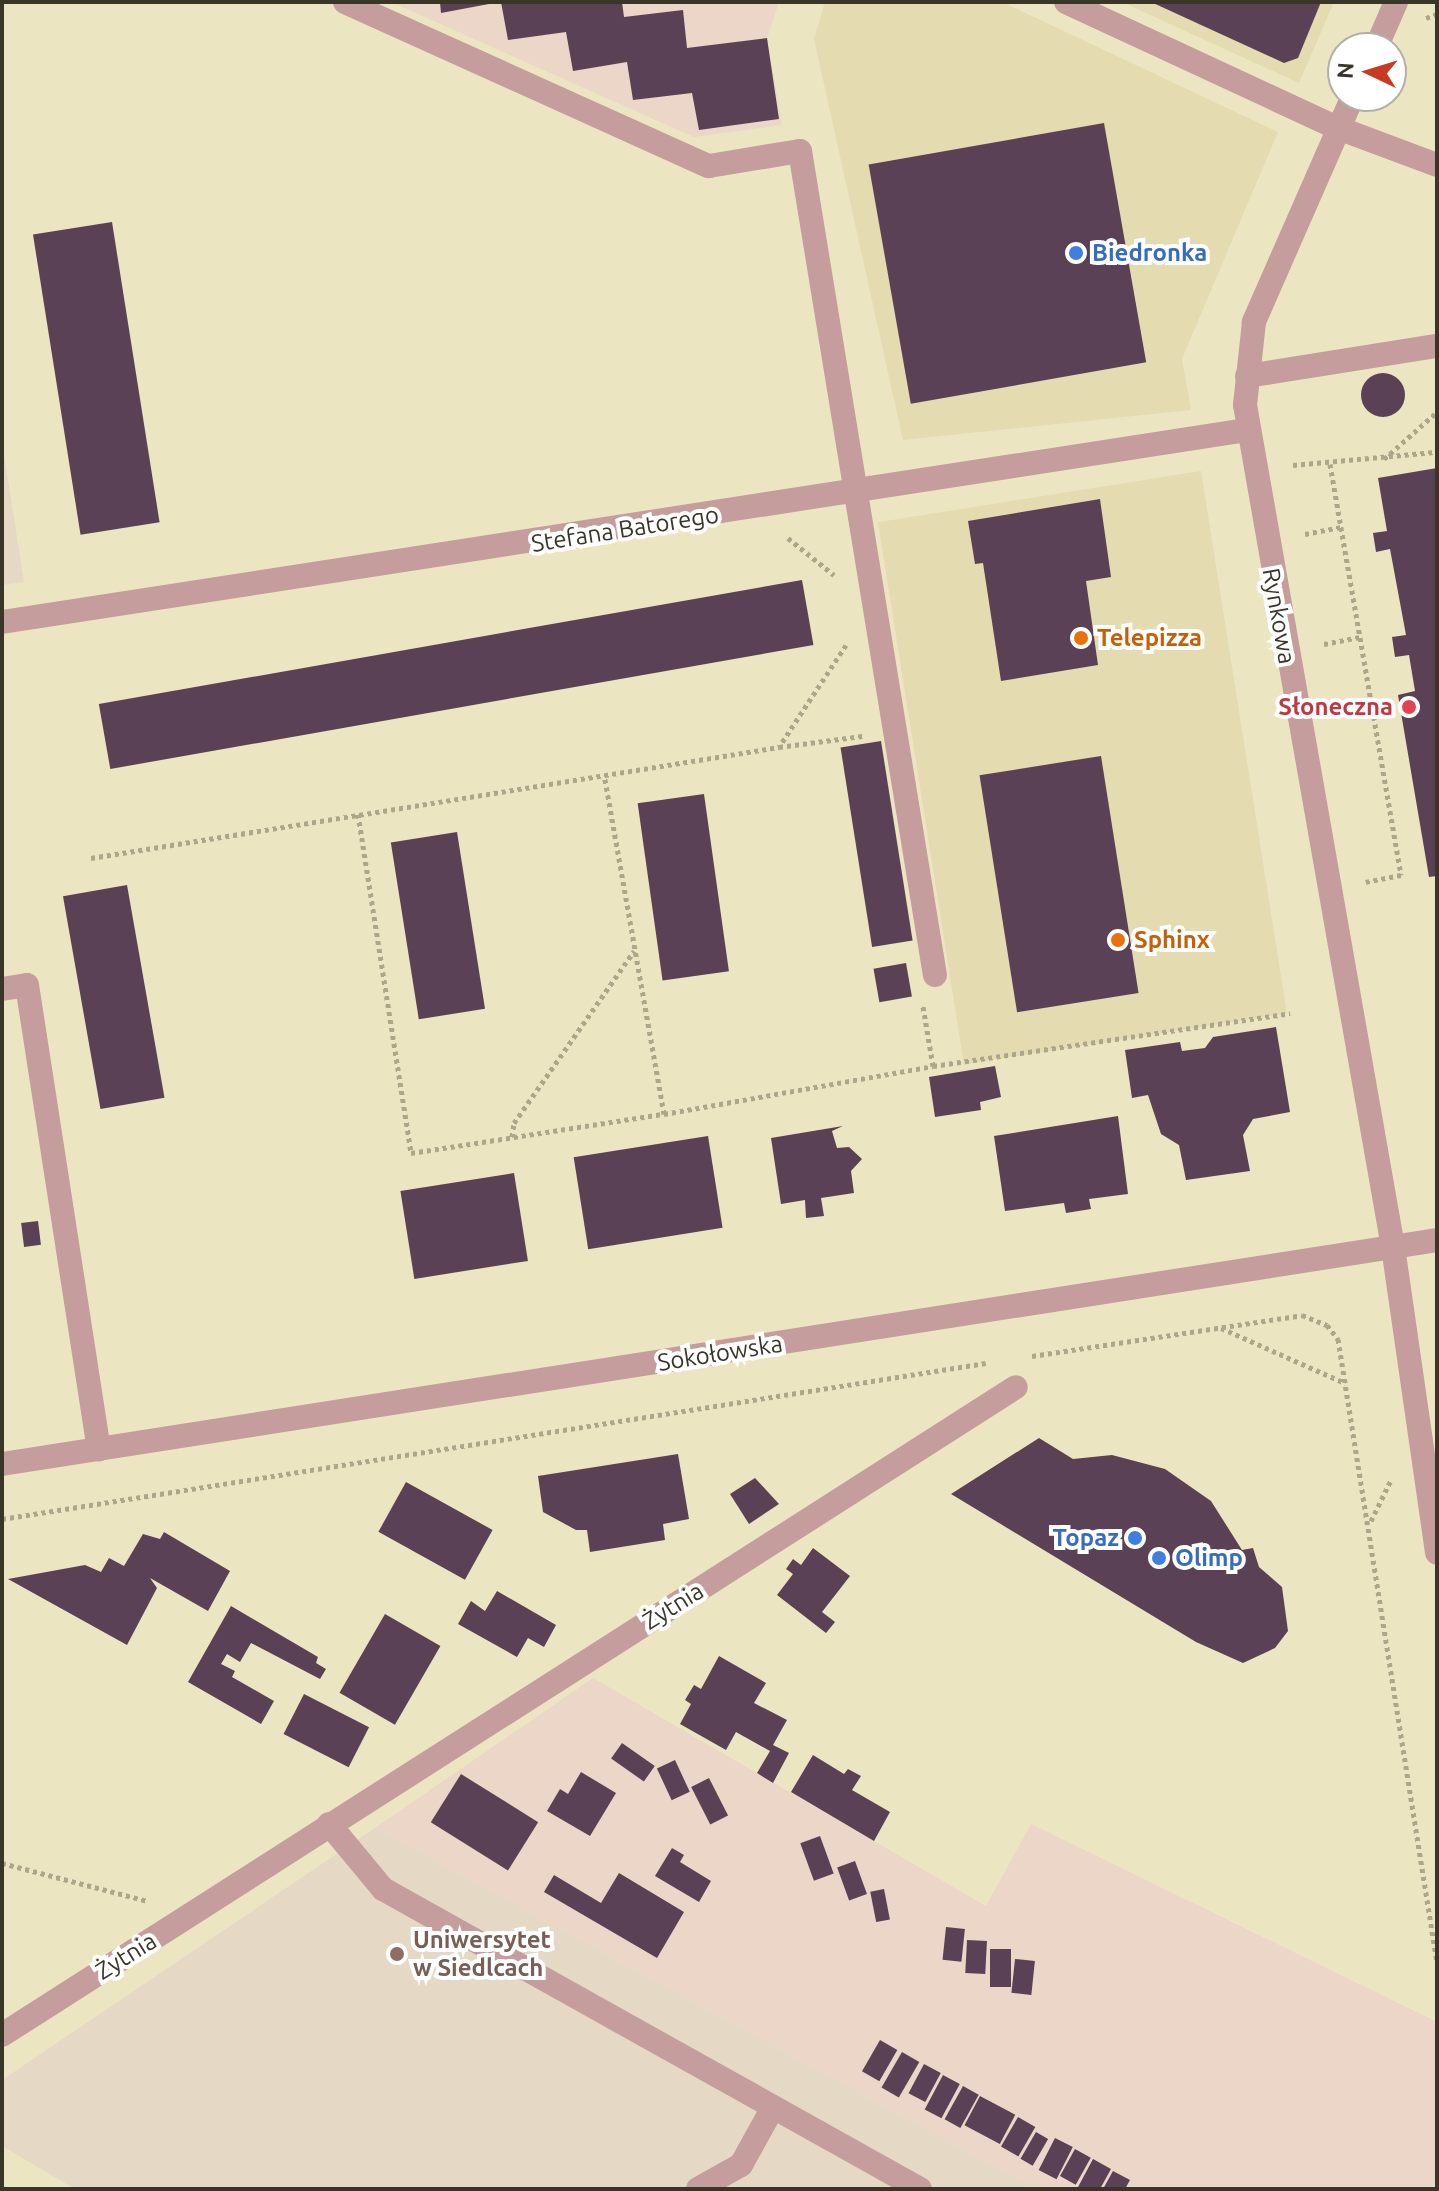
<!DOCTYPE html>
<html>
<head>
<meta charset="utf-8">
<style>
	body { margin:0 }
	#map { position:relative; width:1439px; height:2191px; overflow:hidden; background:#ece5c1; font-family:Ubuntu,sans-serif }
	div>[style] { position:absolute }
	.built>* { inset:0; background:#e4dbb0; transform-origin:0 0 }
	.industrial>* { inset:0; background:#ebd6c8 }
	.education>* { inset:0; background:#e5d9c5 }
	.building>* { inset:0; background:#5b4155; transform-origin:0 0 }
	.round { border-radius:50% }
	.path>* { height:5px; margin-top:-2.5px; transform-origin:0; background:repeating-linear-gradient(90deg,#aca78b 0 4px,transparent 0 8px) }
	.minor>* { height:24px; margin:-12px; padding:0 12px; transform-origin:12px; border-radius:12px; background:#c49d9c }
	.dots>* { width:22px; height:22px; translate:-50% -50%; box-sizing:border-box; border:4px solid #fff; border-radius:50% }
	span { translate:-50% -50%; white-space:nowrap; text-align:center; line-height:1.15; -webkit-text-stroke:8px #fff; paint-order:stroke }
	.shop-label { font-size:24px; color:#366cbe; font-weight:700 }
	.left { translate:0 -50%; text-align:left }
	.right { translate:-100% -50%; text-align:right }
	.street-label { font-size:24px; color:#393628 }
	.food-label { font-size:24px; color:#c56008; font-weight:700 }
	.health-label { font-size:24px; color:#be3a42; font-weight:700 }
	.education-label { font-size:24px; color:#785e54; font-weight:700 }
	.frame { position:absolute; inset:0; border:4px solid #393628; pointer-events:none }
	.north { position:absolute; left:1327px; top:32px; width:80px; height:80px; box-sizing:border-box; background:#fff; border:2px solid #b0afa9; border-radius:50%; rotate:274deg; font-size:22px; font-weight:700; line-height:32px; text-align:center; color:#393628 }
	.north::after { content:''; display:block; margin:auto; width:28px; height:36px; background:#c73c20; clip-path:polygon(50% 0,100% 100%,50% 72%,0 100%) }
</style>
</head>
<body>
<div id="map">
	<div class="built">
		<div style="clip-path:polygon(825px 2px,1002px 2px,1278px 132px,1182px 359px,1191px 410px,903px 440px,814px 39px)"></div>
		<div style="clip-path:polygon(1122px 2px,1334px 2px,1299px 83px)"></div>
		<div style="left:1201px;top:471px;width:549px;height:327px;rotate:81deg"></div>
	</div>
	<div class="industrial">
		<div style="clip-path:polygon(391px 2px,779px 2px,767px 38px,782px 125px,694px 137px)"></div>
		<div style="clip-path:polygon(593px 1678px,986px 1906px,1031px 1824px,1437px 2022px,1437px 2189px,1035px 2189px,375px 1828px)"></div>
	</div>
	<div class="education">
		<div style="clip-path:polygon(2px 442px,24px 582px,2px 585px)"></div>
		<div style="clip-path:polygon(375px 1828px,1035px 2189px,75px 2189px,2px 2146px,2px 2080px)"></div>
	</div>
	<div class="building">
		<div style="clip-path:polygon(440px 2px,489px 2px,489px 4px,441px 13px)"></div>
		<div style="clip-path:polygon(501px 2px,622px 2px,624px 17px,683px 10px,687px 48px,767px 38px,779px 119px,699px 130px,692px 93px,633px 100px,627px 62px,573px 71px,566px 32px,508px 40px)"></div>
		<div style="clip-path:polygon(1151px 2px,1321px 2px,1298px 58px,1284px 63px)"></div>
		<div style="left:1104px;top:123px;width:243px;height:239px;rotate:80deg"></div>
		<div style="left:112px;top:222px;width:304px;height:80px;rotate:81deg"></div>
		<div class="round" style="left:1361px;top:373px;width:44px;height:44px"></div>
		<div style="clip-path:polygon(1437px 468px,1437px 876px,1429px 877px,1398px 695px,1415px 691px,1409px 655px,1395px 657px,1392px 637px,1406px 635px,1390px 549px,1376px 552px,1373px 533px,1387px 531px,1378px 478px)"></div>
		<div style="clip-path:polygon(1100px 499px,1111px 577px,1086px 581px,1098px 665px,1001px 681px,983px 563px,975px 564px,968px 521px)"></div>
		<div style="left:802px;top:580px;width:66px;height:714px;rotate:80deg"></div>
		<div style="left:881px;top:741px;width:202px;height:41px;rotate:81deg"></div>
		<div style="left:1101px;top:756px;width:240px;height:123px;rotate:81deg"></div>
		<div style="left:704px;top:794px;width:179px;height:67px;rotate:82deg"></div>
		<div style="left:457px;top:832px;width:179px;height:67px;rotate:81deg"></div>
		<div style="left:127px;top:885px;width:216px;height:65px;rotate:80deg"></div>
		<div style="left:906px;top:963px;width:34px;height:33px;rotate:80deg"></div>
		<div style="clip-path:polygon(1276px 1027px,1290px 1112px,1253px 1119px,1243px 1135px,1250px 1171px,1186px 1180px,1179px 1145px,1161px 1134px,1148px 1095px,1132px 1098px,1125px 1050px,1180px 1042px,1182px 1051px,1205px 1048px,1213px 1037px)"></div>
		<div style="clip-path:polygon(995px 1066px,1001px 1097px,980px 1102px,981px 1110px,935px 1117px,929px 1077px)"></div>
		<div style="clip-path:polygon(1118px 1116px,1128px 1194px,1089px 1199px,1091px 1209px,1066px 1213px,1064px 1203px,1005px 1211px,994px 1136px)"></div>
		<div style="clip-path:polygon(843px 1126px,832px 1131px,837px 1148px,849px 1147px,862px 1159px,851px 1171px,854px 1193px,821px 1198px,824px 1216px,806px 1218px,805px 1200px,781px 1204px,771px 1138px)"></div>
		<div style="left:708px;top:1136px;width:93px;height:136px;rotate:81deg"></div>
		<div style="left:514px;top:1173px;width:89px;height:115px;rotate:81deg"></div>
		<div style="left:38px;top:1221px;width:24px;height:17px;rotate:83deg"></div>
		<div style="clip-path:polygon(1039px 1438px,1073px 1459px,1112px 1455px,1165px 1469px,1211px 1501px,1242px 1550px,1253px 1548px,1259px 1567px,1282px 1587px,1288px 1631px,1275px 1648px,1243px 1663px,1196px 1642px,951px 1494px)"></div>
		<div style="clip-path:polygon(678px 1454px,689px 1519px,663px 1524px,665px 1540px,590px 1552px,587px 1530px,576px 1530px,543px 1512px,538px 1476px)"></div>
		<div style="clip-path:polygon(755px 1478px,779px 1504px,749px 1524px,730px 1494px)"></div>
		<div style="left:406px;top:1482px;width:99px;height:57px;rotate:29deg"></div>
		<div style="clip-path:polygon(164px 1532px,230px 1571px,208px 1611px,150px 1578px,157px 1588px,127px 1645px,8px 1579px,85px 1565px,101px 1572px,109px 1558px,124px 1566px,143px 1534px,160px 1539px)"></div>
		<div style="clip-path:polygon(813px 1548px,850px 1576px,822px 1612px,835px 1622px,826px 1633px,777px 1595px,793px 1574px,786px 1569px,793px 1559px,801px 1565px)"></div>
		<div style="clip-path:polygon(497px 1591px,556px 1625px,544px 1647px,528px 1638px,517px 1657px,458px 1624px,471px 1601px,485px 1611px)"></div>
		<div style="clip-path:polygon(231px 1606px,318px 1657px,316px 1663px,326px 1669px,320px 1679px,251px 1643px,240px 1662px,227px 1654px,221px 1664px,235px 1671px,232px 1677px,274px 1701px,261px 1724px,188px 1682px)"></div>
		<div style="left:385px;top:1614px;width:64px;height:91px;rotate:30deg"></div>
		<div style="clip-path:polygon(719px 1656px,766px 1683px,754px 1703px,787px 1720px,773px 1745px,789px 1753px,773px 1783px,757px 1773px,770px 1751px,736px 1732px,726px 1750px,680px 1724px,691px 1704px,685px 1700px,694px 1685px,701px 1689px)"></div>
		<div style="left:304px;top:1694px;width:73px;height:45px;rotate:27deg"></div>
		<div style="left:622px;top:1743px;width:40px;height:19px;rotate:35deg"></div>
		<div style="clip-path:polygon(813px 1755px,844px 1774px,848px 1769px,861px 1776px,852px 1790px,890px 1812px,874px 1841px,791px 1792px)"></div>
		<div style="left:675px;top:1760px;width:35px;height:20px;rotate:65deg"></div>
		<div style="clip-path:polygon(581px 1772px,616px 1793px,590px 1836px,547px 1811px,560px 1789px,568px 1794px)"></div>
		<div style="left:461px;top:1774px;width:91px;height:57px;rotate:32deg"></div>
		<div style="left:709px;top:1778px;width:42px;height:20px;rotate:63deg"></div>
		<div style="left:820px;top:1836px;width:40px;height:21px;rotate:70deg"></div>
		<div style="clip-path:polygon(672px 1848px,684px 1855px,680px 1862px,711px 1881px,699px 1902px,655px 1876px)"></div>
		<div style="left:855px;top:1861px;width:35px;height:19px;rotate:70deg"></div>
		<div style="clip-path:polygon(619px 1873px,684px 1912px,657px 1958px,544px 1892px,554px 1875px,601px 1903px)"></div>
		<div style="left:884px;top:1889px;width:31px;height:14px;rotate:79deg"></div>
		<div style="left:946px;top:1927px;width:19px;height:33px;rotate:6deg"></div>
		<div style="left:967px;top:1940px;width:20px;height:33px;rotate:3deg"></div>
		<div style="left:990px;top:1949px;width:21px;height:38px"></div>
		<div style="left:1015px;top:1959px;width:20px;height:34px;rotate:6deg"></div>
		<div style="left:880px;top:2040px;width:20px;height:36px;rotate:30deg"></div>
		<div style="left:902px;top:2052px;width:20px;height:41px;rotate:30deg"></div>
		<div style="left:924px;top:2064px;width:19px;height:33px;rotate:28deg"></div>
		<div style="left:943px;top:2075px;width:19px;height:39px;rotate:28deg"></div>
		<div style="left:963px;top:2086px;width:18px;height:38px;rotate:29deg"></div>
		<div style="left:980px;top:2096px;width:40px;height:33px;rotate:28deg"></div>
		<div style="left:1018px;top:2117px;width:20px;height:34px;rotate:30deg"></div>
		<div style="left:1036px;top:2132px;width:14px;height:31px;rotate:30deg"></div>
		<div style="left:1055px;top:2138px;width:20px;height:36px;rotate:27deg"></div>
		<div style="left:1075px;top:2149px;width:18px;height:31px;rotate:29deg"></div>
		<div style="clip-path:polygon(1093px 2159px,1111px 2169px,1100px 2189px,1077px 2189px)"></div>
		<div style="clip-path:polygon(1113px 2171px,1130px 2180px,1125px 2189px,1103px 2189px)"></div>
	</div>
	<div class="path">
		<div style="left:1426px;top:18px;width:12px;rotate:-20deg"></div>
		<div style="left:1384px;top:459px;width:71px;rotate:-41.6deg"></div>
		<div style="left:1330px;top:464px;width:417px;rotate:80.2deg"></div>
		<div style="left:1401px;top:875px;width:36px;rotate:169deg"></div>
		<div style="left:1293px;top:465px;width:145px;rotate:-5.2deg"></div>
		<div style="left:1305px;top:534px;width:36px;rotate:-11deg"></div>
		<div style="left:788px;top:538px;width:59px;rotate:38.8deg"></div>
		<div style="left:1324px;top:644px;width:36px;rotate:-11deg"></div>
		<div style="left:846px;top:645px;width:122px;rotate:123.3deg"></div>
		<div style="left:779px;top:747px;width:84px;rotate:-7.5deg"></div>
		<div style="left:1336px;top:714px;width:36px;rotate:-10deg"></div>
		<div style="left:358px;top:814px;width:343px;rotate:81.1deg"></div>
		<div style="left:411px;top:1153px;width:256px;rotate:-8.8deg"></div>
		<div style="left:664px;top:1114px;width:344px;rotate:-100deg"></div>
		<div style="left:91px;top:858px;width:697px;rotate:-9.16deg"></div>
		<div style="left:933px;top:1066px;width:361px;rotate:-8.4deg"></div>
		<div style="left:664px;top:1114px;width:273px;rotate:-10.1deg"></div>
		<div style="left:933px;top:1066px;width:61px;rotate:-99.5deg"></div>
		<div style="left:512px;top:1137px;width:14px;rotate:-82deg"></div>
		<div style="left:514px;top:1123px;width:210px;rotate:-55.1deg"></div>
		<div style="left:1221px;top:1328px;width:136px;rotate:23.9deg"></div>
		<div style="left:1032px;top:1356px;width:273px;rotate:-8.6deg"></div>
		<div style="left:1302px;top:1315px;width:27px;rotate:22deg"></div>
		<div style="left:1327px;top:1325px;width:18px;rotate:52deg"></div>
		<div style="left:1338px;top:1339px;width:632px;rotate:80.98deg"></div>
		<div style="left:2px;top:1519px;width:996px;rotate:-9.01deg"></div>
		<div style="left:1371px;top:1521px;width:46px;rotate:-64deg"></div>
		<div style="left:2px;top:1863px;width:151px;rotate:14.6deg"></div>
	</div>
	<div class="minor">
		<div style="left:345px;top:2px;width:399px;rotate:24.3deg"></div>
		<div style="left:709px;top:166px;width:92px;rotate:-9.4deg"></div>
		<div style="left:800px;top:151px;width:835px;rotate:80.7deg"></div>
		<div style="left:1066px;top:2px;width:300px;rotate:24.9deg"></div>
		<div style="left:1338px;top:128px;width:106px;rotate:20.5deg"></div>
		<div style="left:1376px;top:48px;width:50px;rotate:-66.5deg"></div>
		<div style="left:1353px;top:96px;width:247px;rotate:113.7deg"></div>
		<div style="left:1254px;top:322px;width:83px;rotate:96.2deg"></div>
		<div style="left:1245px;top:405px;width:855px;rotate:80.03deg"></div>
		<div style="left:1393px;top:1247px;width:309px;rotate:81.8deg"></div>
		<div style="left:1247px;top:376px;width:192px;rotate:-9deg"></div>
		<div style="left:2px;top:622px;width:1260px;rotate:-8.77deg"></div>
		<div style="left:2px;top:989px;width:25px;rotate:-9deg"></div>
		<div style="left:27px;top:985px;width:470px;rotate:81.2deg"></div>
		<div style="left:2px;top:1464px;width:1452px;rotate:-8.87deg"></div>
		<div style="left:329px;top:1824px;width:85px;rotate:50.3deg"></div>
		<div style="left:383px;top:1889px;width:615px;rotate:29.19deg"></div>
		<div style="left:2px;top:2035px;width:1203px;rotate:-32.58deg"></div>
		<div style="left:698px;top:2189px;width:49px;rotate:-29.2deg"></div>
		<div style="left:741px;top:2165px;width:64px;rotate:-61deg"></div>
	</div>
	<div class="dots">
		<div style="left:1076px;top:253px;background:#3f7fe0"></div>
		<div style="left:1081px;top:638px;background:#e8710a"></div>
		<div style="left:1409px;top:707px;background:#e0444e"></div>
		<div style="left:1118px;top:940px;background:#e8710a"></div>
		<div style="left:1135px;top:1538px;background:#3f7fe0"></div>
		<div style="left:1159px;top:1558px;background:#3f7fe0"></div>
		<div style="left:397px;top:1954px;background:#8d6e63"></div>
	</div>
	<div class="shop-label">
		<span class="left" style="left:1092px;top:253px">Biedronka</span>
		<span class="right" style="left:1119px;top:1538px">Topaz</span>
		<span class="left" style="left:1175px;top:1558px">Olimp</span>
	</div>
	<div class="street-label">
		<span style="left:625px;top:529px;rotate:-9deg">Stefana Batorego</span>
		<span style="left:1279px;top:616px;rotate:80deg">Rynkowa</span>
		<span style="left:720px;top:1353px;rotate:-9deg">Sokołowska</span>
		<span style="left:673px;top:1606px;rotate:-32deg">Żytnia</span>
		<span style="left:126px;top:1956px;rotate:-32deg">Żytnia</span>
	</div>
	<div class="food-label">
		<span class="left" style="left:1097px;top:638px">Telepizza</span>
		<span class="left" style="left:1134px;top:940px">Sphinx</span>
	</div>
	<div class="health-label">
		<span class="right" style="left:1393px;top:707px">Słoneczna</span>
	</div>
	<div class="education-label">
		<span class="left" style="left:413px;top:1954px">Uniwersytet<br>w Siedlcach</span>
	</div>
	<div class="frame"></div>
	<div class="north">N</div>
</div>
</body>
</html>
